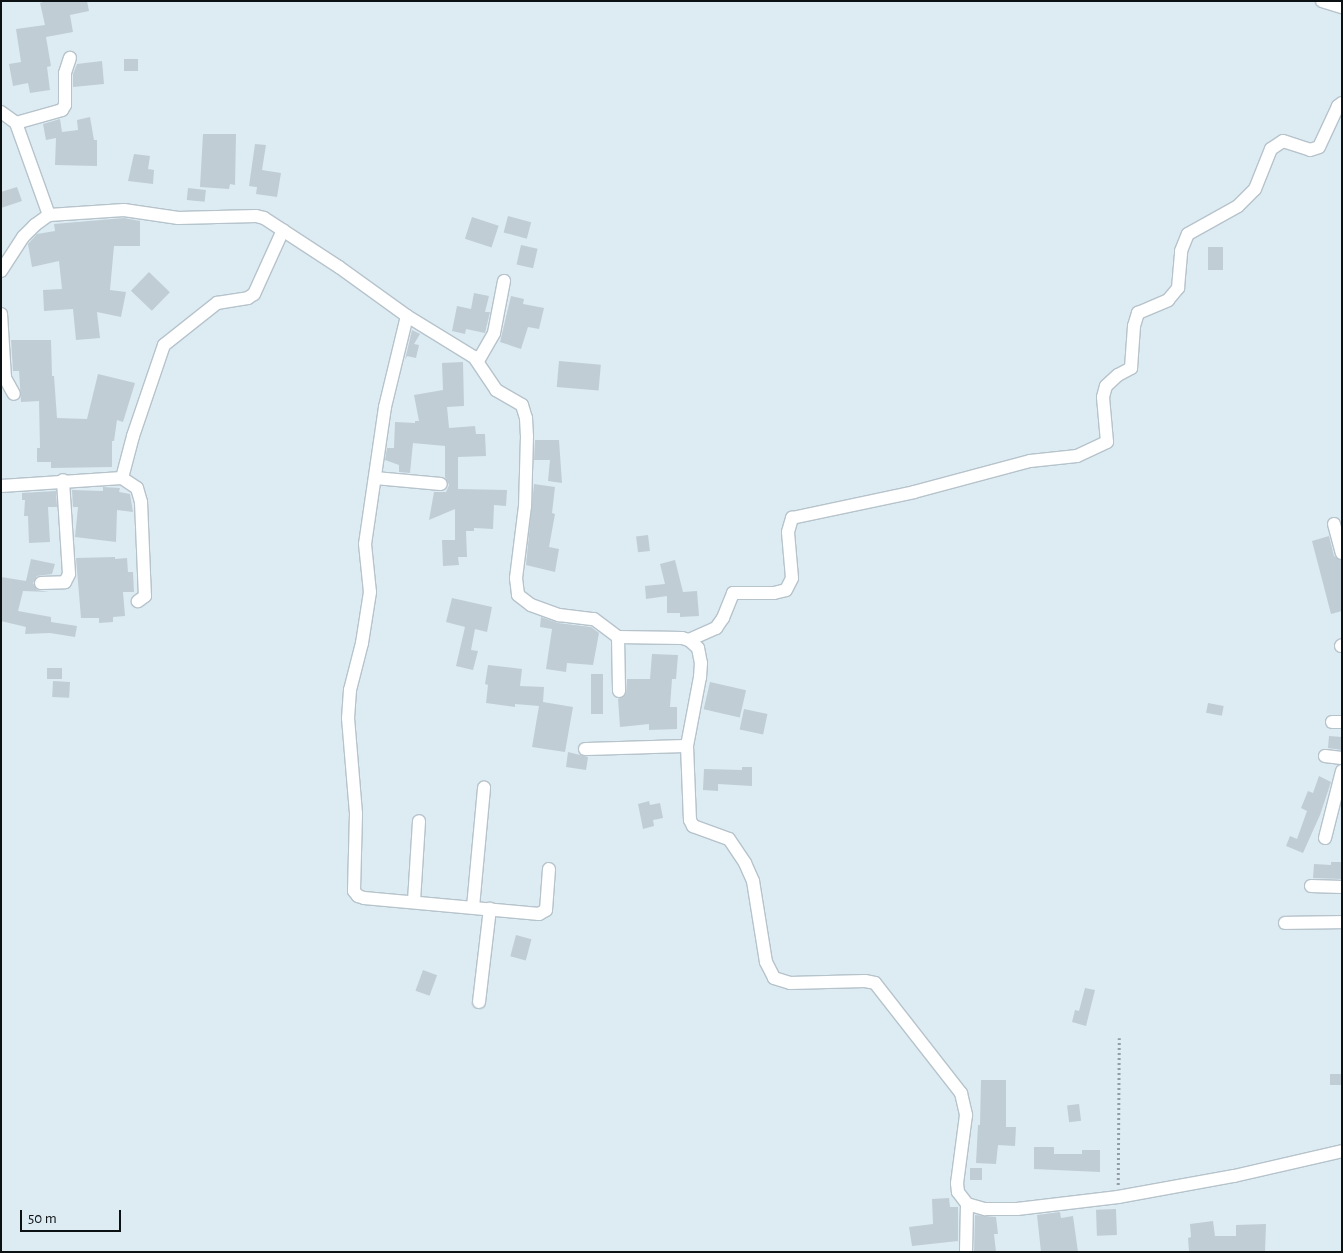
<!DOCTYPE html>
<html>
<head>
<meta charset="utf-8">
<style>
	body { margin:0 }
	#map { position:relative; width:1343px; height:1253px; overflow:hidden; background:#ddebf3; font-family:"Alegreya Sans",sans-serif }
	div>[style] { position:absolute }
	.building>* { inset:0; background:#c0cdd5; transform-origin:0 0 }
	.path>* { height:2.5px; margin-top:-1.25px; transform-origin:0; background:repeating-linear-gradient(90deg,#929da3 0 2.5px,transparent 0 5px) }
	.roads { filter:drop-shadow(1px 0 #b6c3cb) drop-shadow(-1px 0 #b6c3cb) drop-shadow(0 1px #b6c3cb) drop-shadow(0 -1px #b6c3cb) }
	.street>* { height:12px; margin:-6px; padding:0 6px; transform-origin:6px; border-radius:6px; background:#fff }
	span { translate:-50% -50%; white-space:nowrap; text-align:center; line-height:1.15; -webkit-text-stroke:4px #ddebf3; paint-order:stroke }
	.frame { position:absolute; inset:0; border:2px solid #0c1113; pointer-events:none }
	.scale { position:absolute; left:20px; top:1210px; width:101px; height:22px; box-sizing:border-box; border:2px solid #0c1113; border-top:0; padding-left:6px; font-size:15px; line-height:18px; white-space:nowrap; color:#0c1113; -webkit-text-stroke:4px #ddebf3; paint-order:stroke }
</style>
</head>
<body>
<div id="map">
	<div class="building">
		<div style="clip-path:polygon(46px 1px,87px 1px,89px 11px,70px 15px,73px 32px,46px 37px,51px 66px,47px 67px,50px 90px,30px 93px,28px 83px,13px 86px,9px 64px,21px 62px,16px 29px,45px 25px,40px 3px)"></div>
		<div style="left:138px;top:59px;width:12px;height:14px;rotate:90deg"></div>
		<div style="clip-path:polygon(102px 61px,104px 84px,73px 87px,73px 74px,77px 64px)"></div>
		<div style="clip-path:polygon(90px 117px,94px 140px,97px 140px,97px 166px,55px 165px,56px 138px,46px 140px,43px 124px,60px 119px,62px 132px,78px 130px,77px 120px)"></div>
		<div style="clip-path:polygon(203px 134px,236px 134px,235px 185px,230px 184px,229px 189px,200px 187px)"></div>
		<div style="clip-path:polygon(255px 144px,266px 145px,262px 170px,281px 173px,277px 197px,256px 194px,257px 187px,249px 186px)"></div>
		<div style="clip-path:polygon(134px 154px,150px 156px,148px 169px,154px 170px,153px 184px,128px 181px)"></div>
		<div style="clip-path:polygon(17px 187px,22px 201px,1px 208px,1px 192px)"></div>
		<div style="left:188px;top:188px;width:18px;height:12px;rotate:6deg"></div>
		<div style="left:508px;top:216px;width:24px;height:17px;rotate:15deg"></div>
		<div style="left:472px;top:217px;width:28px;height:23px;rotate:18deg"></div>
		<div style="clip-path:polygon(124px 218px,140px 221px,140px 246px,114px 246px,110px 290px,126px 292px,121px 317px,97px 312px,100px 338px,76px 340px,73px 309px,44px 311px,43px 290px,62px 289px,59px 261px,32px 267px,28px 244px,37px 234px,55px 231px,54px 224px)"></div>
		<div style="left:521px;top:245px;width:17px;height:20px;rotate:13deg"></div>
		<div style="left:1208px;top:247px;width:15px;height:23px"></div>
		<div style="left:149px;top:272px;width:29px;height:26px;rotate:44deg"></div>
		<div style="clip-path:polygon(474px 293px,489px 296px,485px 312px,490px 312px,485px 333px,466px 329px,465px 334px,452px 331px,457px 306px,471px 309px)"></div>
		<div style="clip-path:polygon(511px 296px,524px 299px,523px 304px,544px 308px,539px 329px,528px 327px,521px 349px,500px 342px)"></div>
		<div style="clip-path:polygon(412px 330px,420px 334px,414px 344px,419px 345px,416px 358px,407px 356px,405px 360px)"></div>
		<div style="clip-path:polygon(11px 340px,51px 340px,52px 376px,54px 376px,57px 418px,87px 419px,98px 374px,135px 383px,123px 422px,117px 420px,114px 441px,112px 441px,112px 467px,51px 468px,51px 462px,37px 462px,37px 448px,40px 448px,39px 401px,21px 402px,19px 371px,13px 371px)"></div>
		<div style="left:559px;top:361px;width:42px;height:26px;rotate:5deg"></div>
		<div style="clip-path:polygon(463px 362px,464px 406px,447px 407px,449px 428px,475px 426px,476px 434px,485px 434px,486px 456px,458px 457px,458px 489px,507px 490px,506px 506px,494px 505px,493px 529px,474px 528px,474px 531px,466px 531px,467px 557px,458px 557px,459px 565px,443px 566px,442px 540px,455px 540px,455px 509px,429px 520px,434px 492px,446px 492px,449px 485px,445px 477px,445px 446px,413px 443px,410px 473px,399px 472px,399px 465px,385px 460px,387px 448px,394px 448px,395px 422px,415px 423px,415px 421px,419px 421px,414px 395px,443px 390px,442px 363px)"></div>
		<div style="clip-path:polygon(535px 440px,559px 440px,562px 483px,548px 481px,550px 460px,534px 460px)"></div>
		<div style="clip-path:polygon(534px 484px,555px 487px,552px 513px,555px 514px,549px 547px,559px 549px,555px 572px,526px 565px)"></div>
		<div style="clip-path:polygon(103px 487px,120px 488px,119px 492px,130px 494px,133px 512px,117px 510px,116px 542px,75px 537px,78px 507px,73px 507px,72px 490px,103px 491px)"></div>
		<div style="clip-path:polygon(56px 491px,57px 507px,48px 507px,50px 542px,29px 543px,28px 516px,24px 516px,25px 500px,22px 500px,22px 493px)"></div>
		<div style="left:648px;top:535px;width:16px;height:12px;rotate:83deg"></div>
		<div style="clip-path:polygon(1329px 536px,1334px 556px,1342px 561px,1342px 611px,1331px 614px,1312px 541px)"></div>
		<div style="clip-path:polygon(115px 557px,115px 559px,127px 558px,128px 572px,133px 572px,134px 592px,123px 592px,125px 616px,113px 617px,113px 622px,99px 623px,99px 618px,81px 618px,76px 558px)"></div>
		<div style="clip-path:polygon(31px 559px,55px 564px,52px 574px,37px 576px,33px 583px,37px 590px,49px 592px,23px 591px,18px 611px,51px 617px,51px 622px,77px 626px,75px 637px,50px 633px,25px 634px,26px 627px,1px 621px,1px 577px,26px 581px)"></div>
		<div style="clip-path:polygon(675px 560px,683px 592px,697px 591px,699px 616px,680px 617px,680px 613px,667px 613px,667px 596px,646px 599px,645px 586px,665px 584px,660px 564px)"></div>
		<div style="clip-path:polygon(452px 598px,492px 607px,487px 632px,475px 629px,471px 650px,478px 651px,473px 670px,456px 666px,465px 627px,446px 622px)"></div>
		<div style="clip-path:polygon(541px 617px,558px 623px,591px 627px,599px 633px,593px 665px,567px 663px,566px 672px,546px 669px,552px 629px,540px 627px)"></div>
		<div style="clip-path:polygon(652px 654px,678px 655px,676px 679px,672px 679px,670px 707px,677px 707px,677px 729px,649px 730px,649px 724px,620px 727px,618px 699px,626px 694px,627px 679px,650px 679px)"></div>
		<div style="clip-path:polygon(488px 665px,522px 669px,520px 686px,544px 687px,543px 702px,573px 707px,565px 752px,532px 747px,539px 706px,515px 704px,515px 707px,486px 703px,488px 685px,485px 684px)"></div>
		<div style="left:47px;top:668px;width:15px;height:11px"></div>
		<div style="left:591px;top:674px;width:12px;height:40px"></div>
		<div style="left:53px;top:681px;width:17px;height:16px;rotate:3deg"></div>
		<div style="left:710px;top:682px;width:37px;height:28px;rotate:13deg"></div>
		<div style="left:1208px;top:703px;width:16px;height:10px;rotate:11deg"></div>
		<div style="left:744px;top:709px;width:24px;height:21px;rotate:12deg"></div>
		<div style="clip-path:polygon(1329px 736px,1342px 737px,1342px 750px,1328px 748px)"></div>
		<div style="clip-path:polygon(568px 752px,588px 757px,586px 770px,566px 767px)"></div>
		<div style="clip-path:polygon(742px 767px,752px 767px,752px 786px,718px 784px,718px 791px,703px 790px,704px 769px,742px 770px)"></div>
		<div style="clip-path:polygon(1319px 776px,1331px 782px,1320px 815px,1303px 853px,1286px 846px,1290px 836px,1297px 839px,1307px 811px,1301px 808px,1308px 791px,1313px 793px)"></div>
		<div style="clip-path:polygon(649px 801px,650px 805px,660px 803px,663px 818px,653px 820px,654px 826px,643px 829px,638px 804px)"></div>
		<div style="clip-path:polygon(1331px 862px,1342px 862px,1342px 879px,1313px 878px,1314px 864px,1331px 865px)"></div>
		<div style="left:516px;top:935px;width:16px;height:22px;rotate:15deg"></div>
		<div style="left:423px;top:970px;width:15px;height:22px;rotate:20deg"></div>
		<div style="clip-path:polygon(1085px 988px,1095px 990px,1086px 1026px,1072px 1022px,1075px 1010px,1079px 1011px)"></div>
		<div style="left:1330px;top:1074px;width:12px;height:11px"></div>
		<div style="clip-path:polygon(981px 1080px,1006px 1080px,1006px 1127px,1016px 1127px,1015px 1146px,998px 1145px,996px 1164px,976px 1163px,978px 1125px,980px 1125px)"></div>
		<div style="left:1079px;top:1104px;width:17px;height:12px;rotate:83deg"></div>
		<div style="clip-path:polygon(1034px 1147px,1054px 1147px,1054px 1154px,1082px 1154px,1082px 1150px,1100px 1150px,1100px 1172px,1034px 1169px)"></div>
		<div style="left:970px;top:1168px;width:12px;height:12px"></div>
		<div style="clip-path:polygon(949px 1198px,950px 1207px,958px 1207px,958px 1241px,912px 1246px,909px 1227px,933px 1224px,932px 1199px)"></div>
		<div style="left:1116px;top:1209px;width:26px;height:20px;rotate:88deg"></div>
		<div style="clip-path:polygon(1060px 1212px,1061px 1218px,1073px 1216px,1078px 1252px,1041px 1252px,1037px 1215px)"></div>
		<div style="clip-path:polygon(975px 1215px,996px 1217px,998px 1234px,994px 1234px,996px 1252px,974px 1252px)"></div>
		<div style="clip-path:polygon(1213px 1221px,1215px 1236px,1236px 1236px,1236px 1225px,1266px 1224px,1265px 1252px,1189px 1252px,1188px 1238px,1191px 1237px,1190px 1224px)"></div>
	</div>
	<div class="path">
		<div style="left:1118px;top:1185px;width:147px;rotate:-89.6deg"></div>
	</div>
	<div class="roads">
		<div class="street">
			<div style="left:1322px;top:1px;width:21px;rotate:17deg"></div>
			<div style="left:1px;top:112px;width:19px;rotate:36deg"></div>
			<div style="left:16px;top:123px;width:98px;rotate:70.3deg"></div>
			<div style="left:49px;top:215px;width:75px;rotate:-3.8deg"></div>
			<div style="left:124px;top:210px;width:55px;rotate:8.4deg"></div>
			<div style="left:178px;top:218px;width:78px;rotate:-1.5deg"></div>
			<div style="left:256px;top:216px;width:8px;rotate:14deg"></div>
			<div style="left:264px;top:218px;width:90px;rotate:33.2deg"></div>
			<div style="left:339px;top:267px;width:84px;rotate:35.8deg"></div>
			<div style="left:407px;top:316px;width:79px;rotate:31.5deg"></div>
			<div style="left:474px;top:357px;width:40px;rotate:56deg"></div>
			<div style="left:496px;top:390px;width:30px;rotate:30deg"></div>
			<div style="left:522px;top:405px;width:14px;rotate:73deg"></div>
			<div style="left:526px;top:418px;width:18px;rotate:87deg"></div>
			<div style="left:527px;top:436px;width:70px;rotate:91.6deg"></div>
			<div style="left:525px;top:506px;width:73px;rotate:97.1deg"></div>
			<div style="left:516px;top:578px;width:17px;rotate:83deg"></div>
			<div style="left:518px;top:595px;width:16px;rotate:38deg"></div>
			<div style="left:531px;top:605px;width:30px;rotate:20deg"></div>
			<div style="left:559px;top:615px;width:35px;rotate:7deg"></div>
			<div style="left:594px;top:619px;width:30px;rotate:37deg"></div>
			<div style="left:618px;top:637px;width:64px;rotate:0.9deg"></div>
			<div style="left:682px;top:638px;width:7px;rotate:16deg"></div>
			<div style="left:689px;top:640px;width:12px;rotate:42deg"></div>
			<div style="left:698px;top:648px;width:15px;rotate:79deg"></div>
			<div style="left:701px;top:663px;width:14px;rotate:94deg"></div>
			<div style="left:700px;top:677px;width:70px;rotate:100.7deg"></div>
			<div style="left:687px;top:746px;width:74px;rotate:87.7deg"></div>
			<div style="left:690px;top:820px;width:7px;rotate:63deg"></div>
			<div style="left:693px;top:826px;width:38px;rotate:20deg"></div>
			<div style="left:729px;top:839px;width:29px;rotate:56deg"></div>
			<div style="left:745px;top:863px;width:20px;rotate:66deg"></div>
			<div style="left:753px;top:881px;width:82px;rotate:80.9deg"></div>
			<div style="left:766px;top:962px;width:18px;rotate:63deg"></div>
			<div style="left:774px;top:978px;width:17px;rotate:17deg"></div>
			<div style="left:790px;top:983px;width:75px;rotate:-1.5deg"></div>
			<div style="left:865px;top:981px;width:10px;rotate:11deg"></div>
			<div style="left:875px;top:983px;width:140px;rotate:52deg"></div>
			<div style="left:961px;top:1093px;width:23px;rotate:77deg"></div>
			<div style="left:966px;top:1115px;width:69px;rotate:97.5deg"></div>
			<div style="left:957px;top:1183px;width:9px;rotate:84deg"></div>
			<div style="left:958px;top:1192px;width:15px;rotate:53deg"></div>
			<div style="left:967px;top:1204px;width:19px;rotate:16deg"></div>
			<div style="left:985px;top:1209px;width:32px"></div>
			<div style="left:1017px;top:1209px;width:102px;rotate:-6.8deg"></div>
			<div style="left:1118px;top:1197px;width:118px;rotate:-10.3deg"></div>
			<div style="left:1234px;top:1176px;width:111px;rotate:-13deg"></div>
			<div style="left:16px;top:123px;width:48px;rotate:-15.8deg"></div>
			<div style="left:62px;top:110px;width:6px;rotate:-59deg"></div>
			<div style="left:65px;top:105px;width:32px;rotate:-90deg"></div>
			<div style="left:65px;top:73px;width:16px;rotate:-72deg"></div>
			<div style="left:1px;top:271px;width:40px;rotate:-57.1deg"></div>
			<div style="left:23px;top:237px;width:17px;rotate:-45deg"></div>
			<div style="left:35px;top:225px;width:17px;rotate:-36deg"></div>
			<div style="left:1px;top:314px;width:64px;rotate:86.4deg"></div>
			<div style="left:5px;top:378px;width:18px;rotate:61deg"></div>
			<div style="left:407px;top:316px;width:94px;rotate:103.6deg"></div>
			<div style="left:385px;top:407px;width:138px;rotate:98.3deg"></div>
			<div style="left:365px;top:544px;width:48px;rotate:84.1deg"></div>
			<div style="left:370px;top:592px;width:52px;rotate:98.9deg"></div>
			<div style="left:362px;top:643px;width:49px;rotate:104.3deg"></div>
			<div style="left:350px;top:690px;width:28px;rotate:94deg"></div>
			<div style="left:348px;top:718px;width:96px;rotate:85.2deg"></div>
			<div style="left:356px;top:814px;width:77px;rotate:91.5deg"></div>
			<div style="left:354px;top:891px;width:6px;rotate:51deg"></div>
			<div style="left:358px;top:896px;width:6px;rotate:18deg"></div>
			<div style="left:364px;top:898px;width:176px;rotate:5.2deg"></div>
			<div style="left:539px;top:914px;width:8px;rotate:-30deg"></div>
			<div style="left:546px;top:910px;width:41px;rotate:-85.8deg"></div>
			<div style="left:478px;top:361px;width:32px;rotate:-60deg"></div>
			<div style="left:494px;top:333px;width:53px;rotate:-79.1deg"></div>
			<div style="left:122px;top:478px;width:18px;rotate:34deg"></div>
			<div style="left:137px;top:488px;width:15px;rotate:74deg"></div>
			<div style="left:141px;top:502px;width:94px;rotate:87.6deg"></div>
			<div style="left:145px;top:596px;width:9px;rotate:144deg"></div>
			<div style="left:375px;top:478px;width:66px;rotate:5.2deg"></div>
			<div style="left:1px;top:486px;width:121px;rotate:-3.8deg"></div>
			<div style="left:122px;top:478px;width:43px;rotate:-75.3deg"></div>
			<div style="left:133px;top:436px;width:96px;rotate:-71.2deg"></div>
			<div style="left:164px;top:345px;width:68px;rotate:-38.4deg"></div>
			<div style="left:217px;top:303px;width:31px;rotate:-9deg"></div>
			<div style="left:248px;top:298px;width:7px;rotate:-34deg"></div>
			<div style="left:254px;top:294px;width:70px;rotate:-65.6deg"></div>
			<div style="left:1334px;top:524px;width:30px;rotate:75deg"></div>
			<div style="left:41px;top:583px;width:24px;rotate:-2deg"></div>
			<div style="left:65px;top:582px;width:9px;rotate:-63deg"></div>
			<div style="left:69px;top:574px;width:94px;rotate:-93.7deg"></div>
			<div style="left:618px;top:637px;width:54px;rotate:88.9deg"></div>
			<div style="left:689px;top:640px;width:30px;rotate:-24deg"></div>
			<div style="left:716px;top:628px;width:12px;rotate:-55deg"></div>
			<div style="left:723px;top:618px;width:27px;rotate:-68deg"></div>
			<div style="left:733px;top:593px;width:41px"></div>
			<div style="left:774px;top:593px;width:12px;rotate:-14deg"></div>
			<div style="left:786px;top:590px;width:13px;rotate:-63deg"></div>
			<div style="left:792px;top:578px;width:46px;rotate:-95deg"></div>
			<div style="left:788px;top:532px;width:15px;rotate:-74deg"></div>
			<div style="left:792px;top:518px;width:125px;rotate:-12deg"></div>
			<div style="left:914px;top:492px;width:120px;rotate:-15deg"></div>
			<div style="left:1030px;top:461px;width:47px;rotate:-6.1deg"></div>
			<div style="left:1077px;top:456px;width:33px;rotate:-25deg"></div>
			<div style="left:1107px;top:442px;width:45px;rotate:-95.1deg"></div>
			<div style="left:1103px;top:397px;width:11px;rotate:-75deg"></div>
			<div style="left:1106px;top:386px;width:16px;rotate:-43deg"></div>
			<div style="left:1118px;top:375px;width:15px;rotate:-28deg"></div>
			<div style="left:1131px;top:368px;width:42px;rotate:-85.9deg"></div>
			<div style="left:1134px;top:326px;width:14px;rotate:-73deg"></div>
			<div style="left:1138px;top:313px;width:33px;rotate:-23deg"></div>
			<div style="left:1168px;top:300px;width:16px;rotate:-50deg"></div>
			<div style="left:1178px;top:288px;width:37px;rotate:-85deg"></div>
			<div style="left:1181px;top:251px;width:18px;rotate:-68deg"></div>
			<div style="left:1188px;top:234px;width:57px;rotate:-29.2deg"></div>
			<div style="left:1238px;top:206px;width:24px;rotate:-45deg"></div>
			<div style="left:1255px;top:189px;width:43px;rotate:-68.2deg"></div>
			<div style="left:1271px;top:149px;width:14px;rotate:-34deg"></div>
			<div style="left:1283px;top:141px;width:28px;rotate:18deg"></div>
			<div style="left:1310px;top:150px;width:9px;rotate:-18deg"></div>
			<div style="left:1319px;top:147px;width:45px;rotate:-65.1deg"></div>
			<div style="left:1338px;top:106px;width:5px;rotate:-37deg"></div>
			<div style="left:1341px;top:646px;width:1px;rotate:-45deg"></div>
			<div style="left:1332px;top:722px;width:10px"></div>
			<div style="left:585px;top:749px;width:102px;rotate:-1.7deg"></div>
			<div style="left:1325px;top:756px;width:17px;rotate:7deg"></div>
			<div style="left:1325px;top:838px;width:69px;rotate:-75.8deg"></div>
			<div style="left:1311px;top:886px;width:31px;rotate:2deg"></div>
			<div style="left:414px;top:901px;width:80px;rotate:-86.4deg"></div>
			<div style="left:473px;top:907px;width:120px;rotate:-84.7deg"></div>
			<div style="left:1285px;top:923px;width:57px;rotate:-1deg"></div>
			<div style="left:479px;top:1002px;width:94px;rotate:-83.3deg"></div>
			<div style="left:966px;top:1252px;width:48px;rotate:-88.8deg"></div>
		</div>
	</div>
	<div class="frame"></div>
	<div class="scale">50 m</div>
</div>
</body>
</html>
